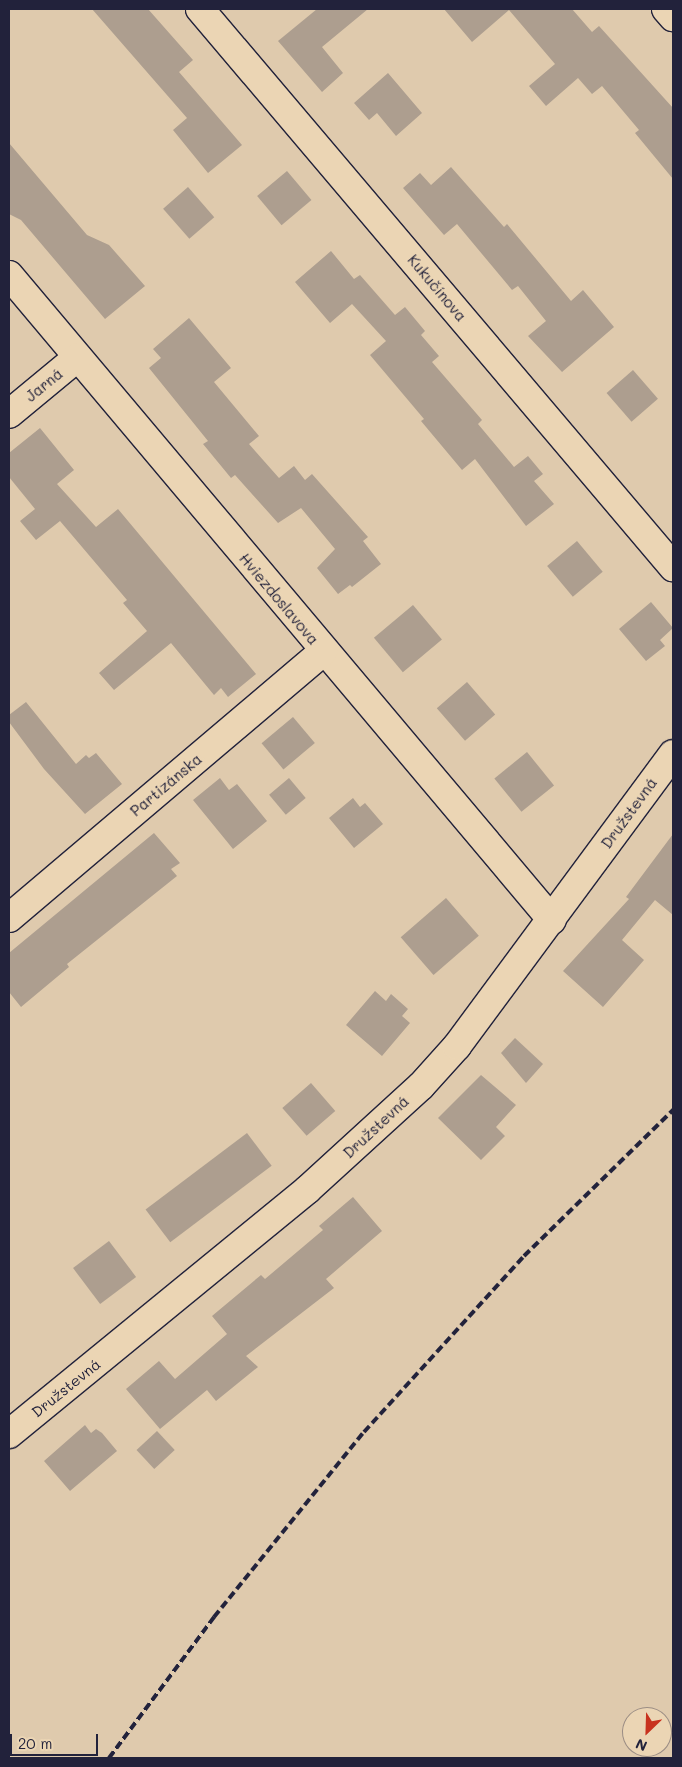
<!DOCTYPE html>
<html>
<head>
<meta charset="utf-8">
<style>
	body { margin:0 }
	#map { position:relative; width:682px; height:1767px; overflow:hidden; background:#dfcaad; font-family:Mali,sans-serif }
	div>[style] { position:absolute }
	.building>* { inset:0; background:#ad9e8f; transform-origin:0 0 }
	.roads { filter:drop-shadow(1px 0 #22223b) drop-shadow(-1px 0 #22223b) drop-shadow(0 1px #22223b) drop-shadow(0 -1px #22223b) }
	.minor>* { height:28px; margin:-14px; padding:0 14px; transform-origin:14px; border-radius:14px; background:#ebd5b4 }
	.rail>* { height:4px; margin-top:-2px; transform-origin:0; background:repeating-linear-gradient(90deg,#22223b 0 8px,transparent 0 12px) }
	span { translate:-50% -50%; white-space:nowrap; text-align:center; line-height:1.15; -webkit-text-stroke:4.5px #ebd5b4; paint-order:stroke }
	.street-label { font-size:15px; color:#22223b }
	.frame { position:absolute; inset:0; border:10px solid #22223b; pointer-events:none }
	.north { position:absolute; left:622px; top:1707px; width:50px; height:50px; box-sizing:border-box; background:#ebd5b4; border:1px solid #9b8d84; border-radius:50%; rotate:204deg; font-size:14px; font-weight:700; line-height:20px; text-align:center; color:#22223b }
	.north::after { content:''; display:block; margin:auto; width:18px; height:22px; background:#c8321e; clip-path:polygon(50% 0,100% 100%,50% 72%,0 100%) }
	.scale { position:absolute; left:10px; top:1734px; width:88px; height:22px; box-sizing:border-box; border:2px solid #22223b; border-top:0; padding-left:6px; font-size:15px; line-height:18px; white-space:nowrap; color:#22223b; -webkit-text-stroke:4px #ebd5b4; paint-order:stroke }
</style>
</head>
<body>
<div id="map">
	<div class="building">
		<div style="clip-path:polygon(92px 9px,148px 9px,193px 60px,179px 72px,242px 145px,208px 173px,173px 130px,187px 118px)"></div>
		<div style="clip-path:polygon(317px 9px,368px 9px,322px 47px,343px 73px,322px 92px,278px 41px)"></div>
		<div style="clip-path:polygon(444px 9px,572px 9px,592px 32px,599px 26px,673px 108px,673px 179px,635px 133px,639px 130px,602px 86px,592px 94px,578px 78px,546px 106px,529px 86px,555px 64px,509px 10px,472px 42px)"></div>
		<div style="clip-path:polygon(388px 73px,422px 113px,396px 136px,377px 113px,369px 120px,354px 103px)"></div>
		<div style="clip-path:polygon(9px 143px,87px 235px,109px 245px,145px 286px,105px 319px,21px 220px,9px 214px)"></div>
		<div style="clip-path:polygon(451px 167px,504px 227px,507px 224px,571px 301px,583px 290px,614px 327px,562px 372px,528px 336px,546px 321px,518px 286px,512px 290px,457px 224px,444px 235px,403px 188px,420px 173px,431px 185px)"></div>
		<div style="left:287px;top:171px;width:38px;height:39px;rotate:50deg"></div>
		<div style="left:188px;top:187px;width:40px;height:33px;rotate:49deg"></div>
		<div style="clip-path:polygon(331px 251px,354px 279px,360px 275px,395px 315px,405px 307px,425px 331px,421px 335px,439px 356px,432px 362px,482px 420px,478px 424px,514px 467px,528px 456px,543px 474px,534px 481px,554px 504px,526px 526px,475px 459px,462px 470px,421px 421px,424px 419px,370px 355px,386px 341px,352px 304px,330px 323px,295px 282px)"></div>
		<div style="clip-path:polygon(189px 318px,231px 368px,214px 382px,259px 436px,249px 444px,279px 478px,294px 466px,305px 480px,312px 474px,368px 537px,363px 541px,381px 564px,352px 587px,350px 585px,338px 594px,317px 568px,335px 549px,301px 508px,278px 523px,235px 475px,231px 478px,203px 444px,208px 441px,149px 368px,161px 358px,153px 349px)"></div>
		<div style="left:633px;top:370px;width:38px;height:35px;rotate:49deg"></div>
		<div style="clip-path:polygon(40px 428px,74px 470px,57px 484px,96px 527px,118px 509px,256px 674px,228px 697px,221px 688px,214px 695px,171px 643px,114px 690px,99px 673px,147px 631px,123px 603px,127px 600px,60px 521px,36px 540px,20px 521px,35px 509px,9px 477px,9px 453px)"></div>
		<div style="left:577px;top:541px;width:40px;height:39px;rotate:50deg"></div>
		<div style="clip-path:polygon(651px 602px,673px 628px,660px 640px,665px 646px,646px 661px,619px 629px)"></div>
		<div style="left:413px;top:605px;width:45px;height:51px;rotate:50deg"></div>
		<div style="left:467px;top:682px;width:43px;height:40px;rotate:49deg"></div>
		<div style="clip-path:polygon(26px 702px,76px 764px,86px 755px,89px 758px,96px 753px,122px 784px,85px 814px,44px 769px,9px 722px,9px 715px)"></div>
		<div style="left:293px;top:717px;width:34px;height:41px;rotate:50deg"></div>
		<div style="left:527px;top:752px;width:43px;height:42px;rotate:51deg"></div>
		<div style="clip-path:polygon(220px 778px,229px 790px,237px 784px,267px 821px,233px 849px,193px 800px)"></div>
		<div style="left:289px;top:778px;width:26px;height:26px;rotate:50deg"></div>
		<div style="clip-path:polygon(353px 798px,360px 807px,365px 803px,383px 824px,354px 848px,329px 818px)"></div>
		<div style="clip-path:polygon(154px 833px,180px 863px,171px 869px,177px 876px,67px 964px,69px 967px,21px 1007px,9px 992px,9px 953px)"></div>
		<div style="clip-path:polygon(673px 834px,673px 915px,655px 900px,622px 940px,644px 960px,603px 1007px,563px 971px,629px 899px,626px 897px)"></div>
		<div style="left:446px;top:898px;width:50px;height:60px;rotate:49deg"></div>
		<div style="clip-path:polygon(375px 991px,386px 1001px,391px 994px,408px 1009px,402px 1016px,410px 1023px,382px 1056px,346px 1025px)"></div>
		<div style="clip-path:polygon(515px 1038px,543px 1064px,526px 1083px,501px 1053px)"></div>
		<div style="clip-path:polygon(481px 1075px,516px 1105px,496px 1127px,505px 1136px,481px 1160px,438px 1118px)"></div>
		<div style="left:311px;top:1083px;width:37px;height:38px;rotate:49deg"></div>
		<div style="left:247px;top:1133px;width:41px;height:127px;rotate:53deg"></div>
		<div style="clip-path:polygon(353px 1197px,382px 1231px,326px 1279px,334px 1288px,246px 1356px,258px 1367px,216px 1401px,207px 1390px,160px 1429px,126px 1389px,159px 1361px,175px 1379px,227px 1334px,212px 1316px,261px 1275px,265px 1279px,323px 1230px,319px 1226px)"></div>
		<div style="left:109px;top:1241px;width:45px;height:45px;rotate:53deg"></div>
		<div style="clip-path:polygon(85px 1425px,91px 1433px,96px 1429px,102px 1433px,117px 1451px,70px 1491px,44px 1461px)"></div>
		<div style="left:157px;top:1431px;width:26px;height:28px;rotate:47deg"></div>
	</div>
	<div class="roads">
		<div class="minor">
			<div style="left:200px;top:9px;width:732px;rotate:49.71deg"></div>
			<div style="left:666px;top:9px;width:11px;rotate:49deg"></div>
			<div style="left:9px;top:275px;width:843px;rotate:49.91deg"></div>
			<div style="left:9px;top:414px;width:89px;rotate:-39.6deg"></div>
			<div style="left:9px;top:918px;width:412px;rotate:-40.3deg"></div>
			<div style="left:9px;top:1434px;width:385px;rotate:-39.3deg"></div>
			<div style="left:307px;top:1190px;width:154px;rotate:-42.4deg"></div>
			<div style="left:421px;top:1086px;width:54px;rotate:-48deg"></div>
			<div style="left:457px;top:1046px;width:363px;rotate:-53.5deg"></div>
		</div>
	</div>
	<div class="rail">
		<div style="left:109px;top:1758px;width:176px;rotate:-53.3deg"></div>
		<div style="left:214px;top:1617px;width:238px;rotate:-51deg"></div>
		<div style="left:364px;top:1432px;width:238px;rotate:-47.7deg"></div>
		<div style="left:524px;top:1256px;width:209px;rotate:-44.4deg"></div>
	</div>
	<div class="street-label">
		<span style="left:437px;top:288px;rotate:50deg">Kukučínova</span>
		<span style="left:44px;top:385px;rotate:-39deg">Jarná</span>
		<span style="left:279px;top:599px;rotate:50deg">Hviezdoslavova</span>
		<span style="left:166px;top:785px;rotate:-40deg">Partizánska</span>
		<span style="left:629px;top:813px;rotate:-54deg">Družstevná</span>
		<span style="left:376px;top:1127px;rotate:-43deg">Družstevná</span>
		<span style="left:66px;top:1388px;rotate:-39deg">Družstevná</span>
	</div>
	<div class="frame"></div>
	<div class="north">N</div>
	<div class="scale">20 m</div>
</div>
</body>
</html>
